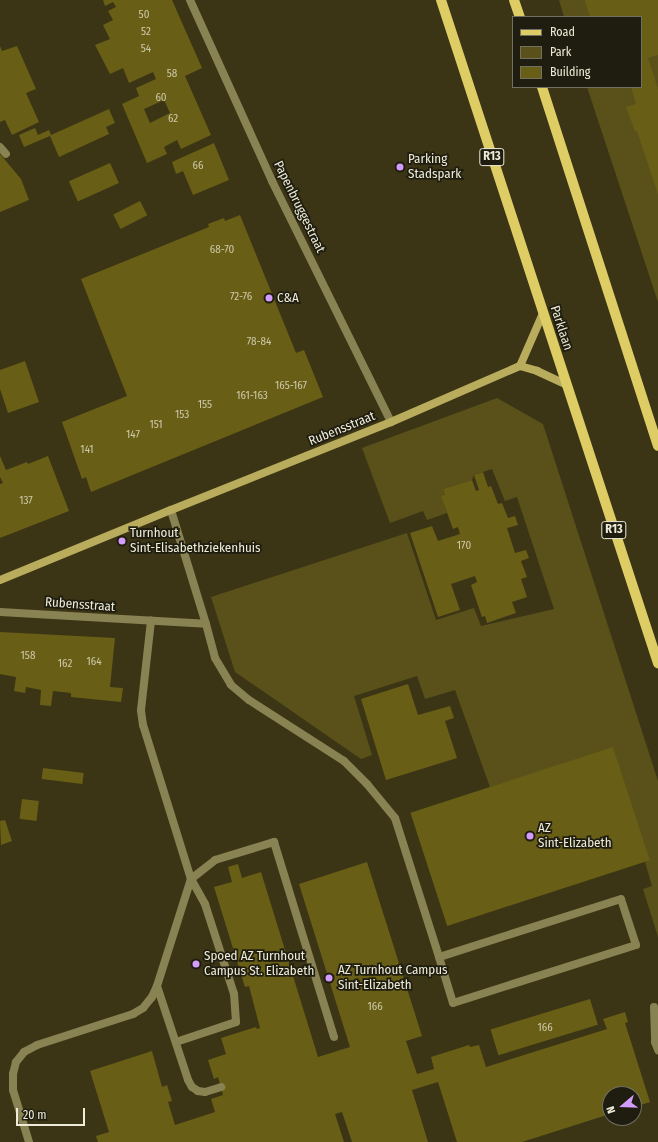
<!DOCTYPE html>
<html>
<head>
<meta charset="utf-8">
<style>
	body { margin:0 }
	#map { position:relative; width:658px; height:1142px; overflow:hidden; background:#3b3515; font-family:"Fira Sans Condensed",sans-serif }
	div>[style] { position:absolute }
	.green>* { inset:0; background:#595119 }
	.building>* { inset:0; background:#695e16; transform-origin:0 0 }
	.lane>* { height:8px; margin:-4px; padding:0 4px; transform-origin:4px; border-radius:4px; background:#898252 }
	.street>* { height:8px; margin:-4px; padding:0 4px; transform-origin:4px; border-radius:4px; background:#898252 }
	.secondary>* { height:8px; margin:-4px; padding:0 4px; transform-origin:4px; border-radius:4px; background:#b9ac5d }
	.primary>* { height:10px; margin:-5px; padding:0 5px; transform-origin:5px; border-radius:5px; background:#decd65 }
	.dots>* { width:11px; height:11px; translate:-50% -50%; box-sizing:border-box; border:2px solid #1f1d0f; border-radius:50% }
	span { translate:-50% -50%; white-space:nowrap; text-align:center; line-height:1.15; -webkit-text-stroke:3.5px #1f1d0f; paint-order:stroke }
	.number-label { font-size:11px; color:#cdc8a8 }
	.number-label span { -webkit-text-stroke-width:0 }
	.shield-label span { padding:1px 3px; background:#1f1d0f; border:1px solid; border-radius:3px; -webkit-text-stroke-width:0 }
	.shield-label { font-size:12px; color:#eeecd9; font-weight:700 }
	.poi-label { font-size:13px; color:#eeecd9 }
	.left { translate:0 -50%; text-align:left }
	.street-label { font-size:13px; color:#eeecd9 }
	.legend { position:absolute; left:512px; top:16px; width:130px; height:72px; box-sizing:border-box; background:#1f1d0f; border:1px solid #727060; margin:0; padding:5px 7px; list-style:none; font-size:12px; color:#eeecd9 }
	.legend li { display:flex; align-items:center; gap:8px; height:20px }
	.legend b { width:20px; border:1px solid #727060 }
	.north { position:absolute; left:602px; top:1086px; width:40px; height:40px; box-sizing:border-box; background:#1f1d0f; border:1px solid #727060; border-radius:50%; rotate:251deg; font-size:11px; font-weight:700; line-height:16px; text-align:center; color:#eeecd9 }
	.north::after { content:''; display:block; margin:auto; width:14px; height:18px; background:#d49cfc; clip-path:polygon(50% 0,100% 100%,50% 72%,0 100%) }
	.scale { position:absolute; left:16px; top:1108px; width:69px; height:18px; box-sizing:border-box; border:2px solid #eeecd9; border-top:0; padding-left:5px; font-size:12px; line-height:14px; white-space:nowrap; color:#eeecd9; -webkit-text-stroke:3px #1f1d0f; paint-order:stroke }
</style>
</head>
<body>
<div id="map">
	<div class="green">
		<div style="clip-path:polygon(559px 0,658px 0,658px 302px,587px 87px,641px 87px,641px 17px,564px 17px)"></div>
		<div style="clip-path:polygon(497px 398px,543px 424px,658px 781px,658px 937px,643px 889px,652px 886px,645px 862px,649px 860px,613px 748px,490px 787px,455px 690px,425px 699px,417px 676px,354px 696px,372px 755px,361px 759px,235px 672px,211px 597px,407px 533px,436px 620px,474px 608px,481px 626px,554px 609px,517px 497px,505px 501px,492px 469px,474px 475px,472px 480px,443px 489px,445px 495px,442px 497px,447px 513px,427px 520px,423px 511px,390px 523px,362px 448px)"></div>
	</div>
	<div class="building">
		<div style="clip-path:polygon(evenodd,103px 0,172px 0,202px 68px,185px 76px,211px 135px,181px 149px,177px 140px,164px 147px,167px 154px,147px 163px,122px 104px,139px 96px,136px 88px,156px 79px,153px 72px,129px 83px,123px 68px,110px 74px,95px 45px,110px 39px,103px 25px,113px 20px,108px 11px,116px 7px,113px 2px,105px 6px,103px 0,164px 100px,170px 113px,150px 123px,144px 109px,164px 100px)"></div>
		<div style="clip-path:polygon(585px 0,658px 0,658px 55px,648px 58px,658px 89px,658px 194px,637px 131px,635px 131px,626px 107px,636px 104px,631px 87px,641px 87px,641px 17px,590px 17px)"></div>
		<div style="clip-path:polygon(0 46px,2px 51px,17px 46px,36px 89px,26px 93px,39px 122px,12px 135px,5px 120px,0 122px)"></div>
		<div style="clip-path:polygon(109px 109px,115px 123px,106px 127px,109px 134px,59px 157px,50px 136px,24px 147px,19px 135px,35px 128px,38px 135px,49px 130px,51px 135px)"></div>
		<div style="clip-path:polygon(214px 143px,229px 180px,193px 195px,183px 171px,176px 174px,172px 162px)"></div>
		<div style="clip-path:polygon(0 154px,21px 179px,29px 200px,0 212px)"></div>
		<div style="left:110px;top:163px;width:22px;height:45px;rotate:66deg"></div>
		<div style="left:140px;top:201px;width:16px;height:30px;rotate:63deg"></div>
		<div style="clip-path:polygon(240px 215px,296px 353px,304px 350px,323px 397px,91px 492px,86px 477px,82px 479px,62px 422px,127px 396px,81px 279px,209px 227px,208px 224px,224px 218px,225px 221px)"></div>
		<div style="clip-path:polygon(25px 361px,39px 402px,8px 413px,0 389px,0 370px)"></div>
		<div style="clip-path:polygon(0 456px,6px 470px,27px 462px,28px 464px,48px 456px,69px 511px,0 538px,0 484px,3px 483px,0 477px)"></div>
		<div style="clip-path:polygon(483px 472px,488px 487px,491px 486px,498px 504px,502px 503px,508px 518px,515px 516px,518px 525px,507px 528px,515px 553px,526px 550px,529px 558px,521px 561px,527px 577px,521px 579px,527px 597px,512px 602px,516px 613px,487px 623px,485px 616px,482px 617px,471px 585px,477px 582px,475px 576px,451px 584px,460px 610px,438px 617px,410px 533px,432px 526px,438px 541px,460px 534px,458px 527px,453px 529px,441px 496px,445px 495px,443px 489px,472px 480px,476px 491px,479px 490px,474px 475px)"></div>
		<div style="clip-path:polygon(0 632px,115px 638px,110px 687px,123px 688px,121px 702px,71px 697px,71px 693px,53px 691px,51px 706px,40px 705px,41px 690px,26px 687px,25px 693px,14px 691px,16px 677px,0 674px)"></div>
		<div style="clip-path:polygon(408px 684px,418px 715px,450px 706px,454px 718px,445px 721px,457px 758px,386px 780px,361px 699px)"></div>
		<div style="left:613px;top:747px;width:119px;height:213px;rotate:72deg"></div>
		<div style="left:43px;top:768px;width:41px;height:11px;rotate:7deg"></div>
		<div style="left:22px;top:799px;width:17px;height:20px;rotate:7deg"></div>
		<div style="clip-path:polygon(5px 820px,12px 841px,1px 845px,0 821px)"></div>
		<div style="clip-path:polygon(367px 862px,422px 1036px,406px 1041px,417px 1074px,434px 1069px,431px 1057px,469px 1045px,470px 1047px,479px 1045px,486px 1067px,607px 1029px,603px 1019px,625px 1012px,628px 1022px,625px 1023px,650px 1102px,634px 1107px,634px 1094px,610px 1094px,610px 1114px,522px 1142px,457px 1142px,438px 1082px,412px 1090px,428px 1142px,352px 1142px,342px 1112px,335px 1114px,344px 1142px,98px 1142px,96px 1136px,109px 1132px,90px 1071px,152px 1051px,162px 1087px,167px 1085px,172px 1101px,168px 1102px,175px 1125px,215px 1112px,211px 1099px,223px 1095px,218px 1077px,214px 1079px,208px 1060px,226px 1054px,221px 1038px,256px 1027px,257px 1029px,260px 1028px,249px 986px,245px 987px,214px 887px,232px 882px,228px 867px,238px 864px,242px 878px,261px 872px,318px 1057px,350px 1047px,299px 884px)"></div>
		<div style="left:590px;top:999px;width:27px;height:104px;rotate:73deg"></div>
	</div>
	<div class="lane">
		<div style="left:0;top:147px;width:9px;rotate:49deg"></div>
		<div style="left:206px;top:624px;width:35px;rotate:75deg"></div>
		<div style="left:215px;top:658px;width:31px;rotate:59deg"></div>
		<div style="left:231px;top:685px;width:23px;rotate:40deg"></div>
		<div style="left:249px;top:700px;width:113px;rotate:32.7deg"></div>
		<div style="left:344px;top:761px;width:33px;rotate:45deg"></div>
		<div style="left:367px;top:784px;width:44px;rotate:50.5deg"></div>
		<div style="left:395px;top:818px;width:146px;rotate:72.4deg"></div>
		<div style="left:439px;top:957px;width:48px;rotate:73.1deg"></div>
		<div style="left:453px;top:1003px;width:192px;rotate:-17.6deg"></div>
		<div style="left:636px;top:945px;width:48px;rotate:-108.1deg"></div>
		<div style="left:621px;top:899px;width:191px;rotate:162.3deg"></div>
		<div style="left:157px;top:986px;width:99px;rotate:71.7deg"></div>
		<div style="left:188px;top:1080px;width:8px;rotate:60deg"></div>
		<div style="left:192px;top:1087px;width:7px;rotate:34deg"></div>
		<div style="left:198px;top:1091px;width:7px;rotate:8deg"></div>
		<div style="left:205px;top:1092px;width:17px;rotate:-17deg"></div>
		<div style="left:654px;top:1007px;width:35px;rotate:88deg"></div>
		<div style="left:655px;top:1042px;width:9px;rotate:69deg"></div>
		<div style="left:176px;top:1042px;width:63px;rotate:-18.4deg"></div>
		<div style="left:236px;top:1022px;width:28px;rotate:-94deg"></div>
		<div style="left:234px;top:994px;width:95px;rotate:-107.9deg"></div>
		<div style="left:205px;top:904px;width:29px;rotate:-119deg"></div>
		<div style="left:191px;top:879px;width:31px;rotate:-38deg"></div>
		<div style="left:215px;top:860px;width:62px;rotate:-17deg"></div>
		<div style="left:274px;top:842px;width:204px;rotate:72.9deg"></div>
		<div style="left:29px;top:1142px;width:54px;rotate:-107.1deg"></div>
		<div style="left:13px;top:1090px;width:16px;rotate:-90deg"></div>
		<div style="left:13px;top:1074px;width:12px;rotate:-76deg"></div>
		<div style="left:16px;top:1062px;width:13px;rotate:-51deg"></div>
		<div style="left:24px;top:1052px;width:15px;rotate:-28deg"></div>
		<div style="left:37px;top:1045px;width:101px;rotate:-17.9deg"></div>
		<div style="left:133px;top:1014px;width:12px;rotate:-31deg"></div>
		<div style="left:143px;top:1008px;width:14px;rotate:-51deg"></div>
		<div style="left:152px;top:997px;width:12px;rotate:-66deg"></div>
		<div style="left:157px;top:986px;width:112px;rotate:-72.4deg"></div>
		<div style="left:191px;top:879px;width:161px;rotate:-107.3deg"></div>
		<div style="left:143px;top:725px;width:15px;rotate:-98deg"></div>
		<div style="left:141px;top:710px;width:90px;rotate:-83.6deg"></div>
	</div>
	<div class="street">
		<div style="left:190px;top:0;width:199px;rotate:65.6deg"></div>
		<div style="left:272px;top:181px;width:269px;rotate:63.7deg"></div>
		<div style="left:0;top:612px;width:206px;rotate:3.3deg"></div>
		<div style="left:206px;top:624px;width:119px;rotate:-107.1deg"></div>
	</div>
	<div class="secondary">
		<div style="left:520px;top:366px;width:58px;rotate:-66.5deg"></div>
		<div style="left:0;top:580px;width:185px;rotate:-22.3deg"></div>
		<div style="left:171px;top:510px;width:237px;rotate:-21.8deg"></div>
		<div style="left:391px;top:422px;width:141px;rotate:-23.5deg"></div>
		<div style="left:520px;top:366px;width:18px;rotate:16deg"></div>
		<div style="left:537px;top:371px;width:33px;rotate:25deg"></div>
	</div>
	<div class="primary">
		<div style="left:441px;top:0;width:698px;rotate:71.88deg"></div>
		<div style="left:514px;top:0;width:18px;rotate:71deg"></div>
		<div style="left:542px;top:87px;width:377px;rotate:72.1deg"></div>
	</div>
	<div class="dots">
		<div style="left:400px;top:167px;background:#d49cfc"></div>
		<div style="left:269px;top:298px;background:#d49cfc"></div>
		<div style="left:122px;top:541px;background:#d49cfc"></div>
		<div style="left:530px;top:836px;background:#d49cfc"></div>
		<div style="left:196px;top:964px;background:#d49cfc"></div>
		<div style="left:329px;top:978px;background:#d49cfc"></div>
	</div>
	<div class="number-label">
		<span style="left:144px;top:15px">50</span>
		<span style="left:146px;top:32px">52</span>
		<span style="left:146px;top:49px">54</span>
		<span style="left:172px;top:74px">58</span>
		<span style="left:161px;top:98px">60</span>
		<span style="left:173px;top:119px">62</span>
		<span style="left:198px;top:166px">66</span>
		<span style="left:222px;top:250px">68-70</span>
		<span style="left:241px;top:297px">72-76</span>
		<span style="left:259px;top:342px">78-84</span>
		<span style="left:291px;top:386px">165-167</span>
		<span style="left:252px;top:396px">161-163</span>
		<span style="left:205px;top:405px">155</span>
		<span style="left:182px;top:415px">153</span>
		<span style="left:156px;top:425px">151</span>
		<span style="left:133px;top:435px">147</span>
		<span style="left:87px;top:450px">141</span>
		<span style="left:26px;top:501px">137</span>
		<span style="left:464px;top:546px">170</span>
		<span style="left:28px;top:656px">158</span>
		<span style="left:94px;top:662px">164</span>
		<span style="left:65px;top:664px">162</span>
		<span style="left:375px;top:1007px">166</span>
		<span style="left:545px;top:1028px">166</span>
	</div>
	<div class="shield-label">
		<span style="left:492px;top:157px">R13</span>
		<span style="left:614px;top:530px">R13</span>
	</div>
	<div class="poi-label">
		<span class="left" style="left:408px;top:167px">Parking<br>Stadspark</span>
		<span class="left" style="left:277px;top:298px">C&amp;A</span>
		<span class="left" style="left:130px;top:541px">Turnhout<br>Sint-Elisabethziekenhuis</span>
		<span class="left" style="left:538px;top:836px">AZ<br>Sint-Elizabeth</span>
		<span class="left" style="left:204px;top:964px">Spoed AZ Turnhout<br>Campus St. Elizabeth</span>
		<span class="left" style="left:338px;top:978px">AZ Turnhout Campus<br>Sint-Elizabeth</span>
	</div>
	<div class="street-label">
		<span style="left:299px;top:207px;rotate:64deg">Papenbruggestraat</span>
		<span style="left:561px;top:328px;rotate:72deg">Parklaan</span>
		<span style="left:342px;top:429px;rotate:-22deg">Rubensstraat</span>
		<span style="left:80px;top:605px;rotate:4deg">Rubensstraat</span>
	</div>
	<ul class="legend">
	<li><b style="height:5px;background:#decd65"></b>Road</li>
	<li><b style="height:11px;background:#595119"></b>Park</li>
	<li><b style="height:11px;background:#695e16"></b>Building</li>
	</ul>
	<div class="north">N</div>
	<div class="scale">20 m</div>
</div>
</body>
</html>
